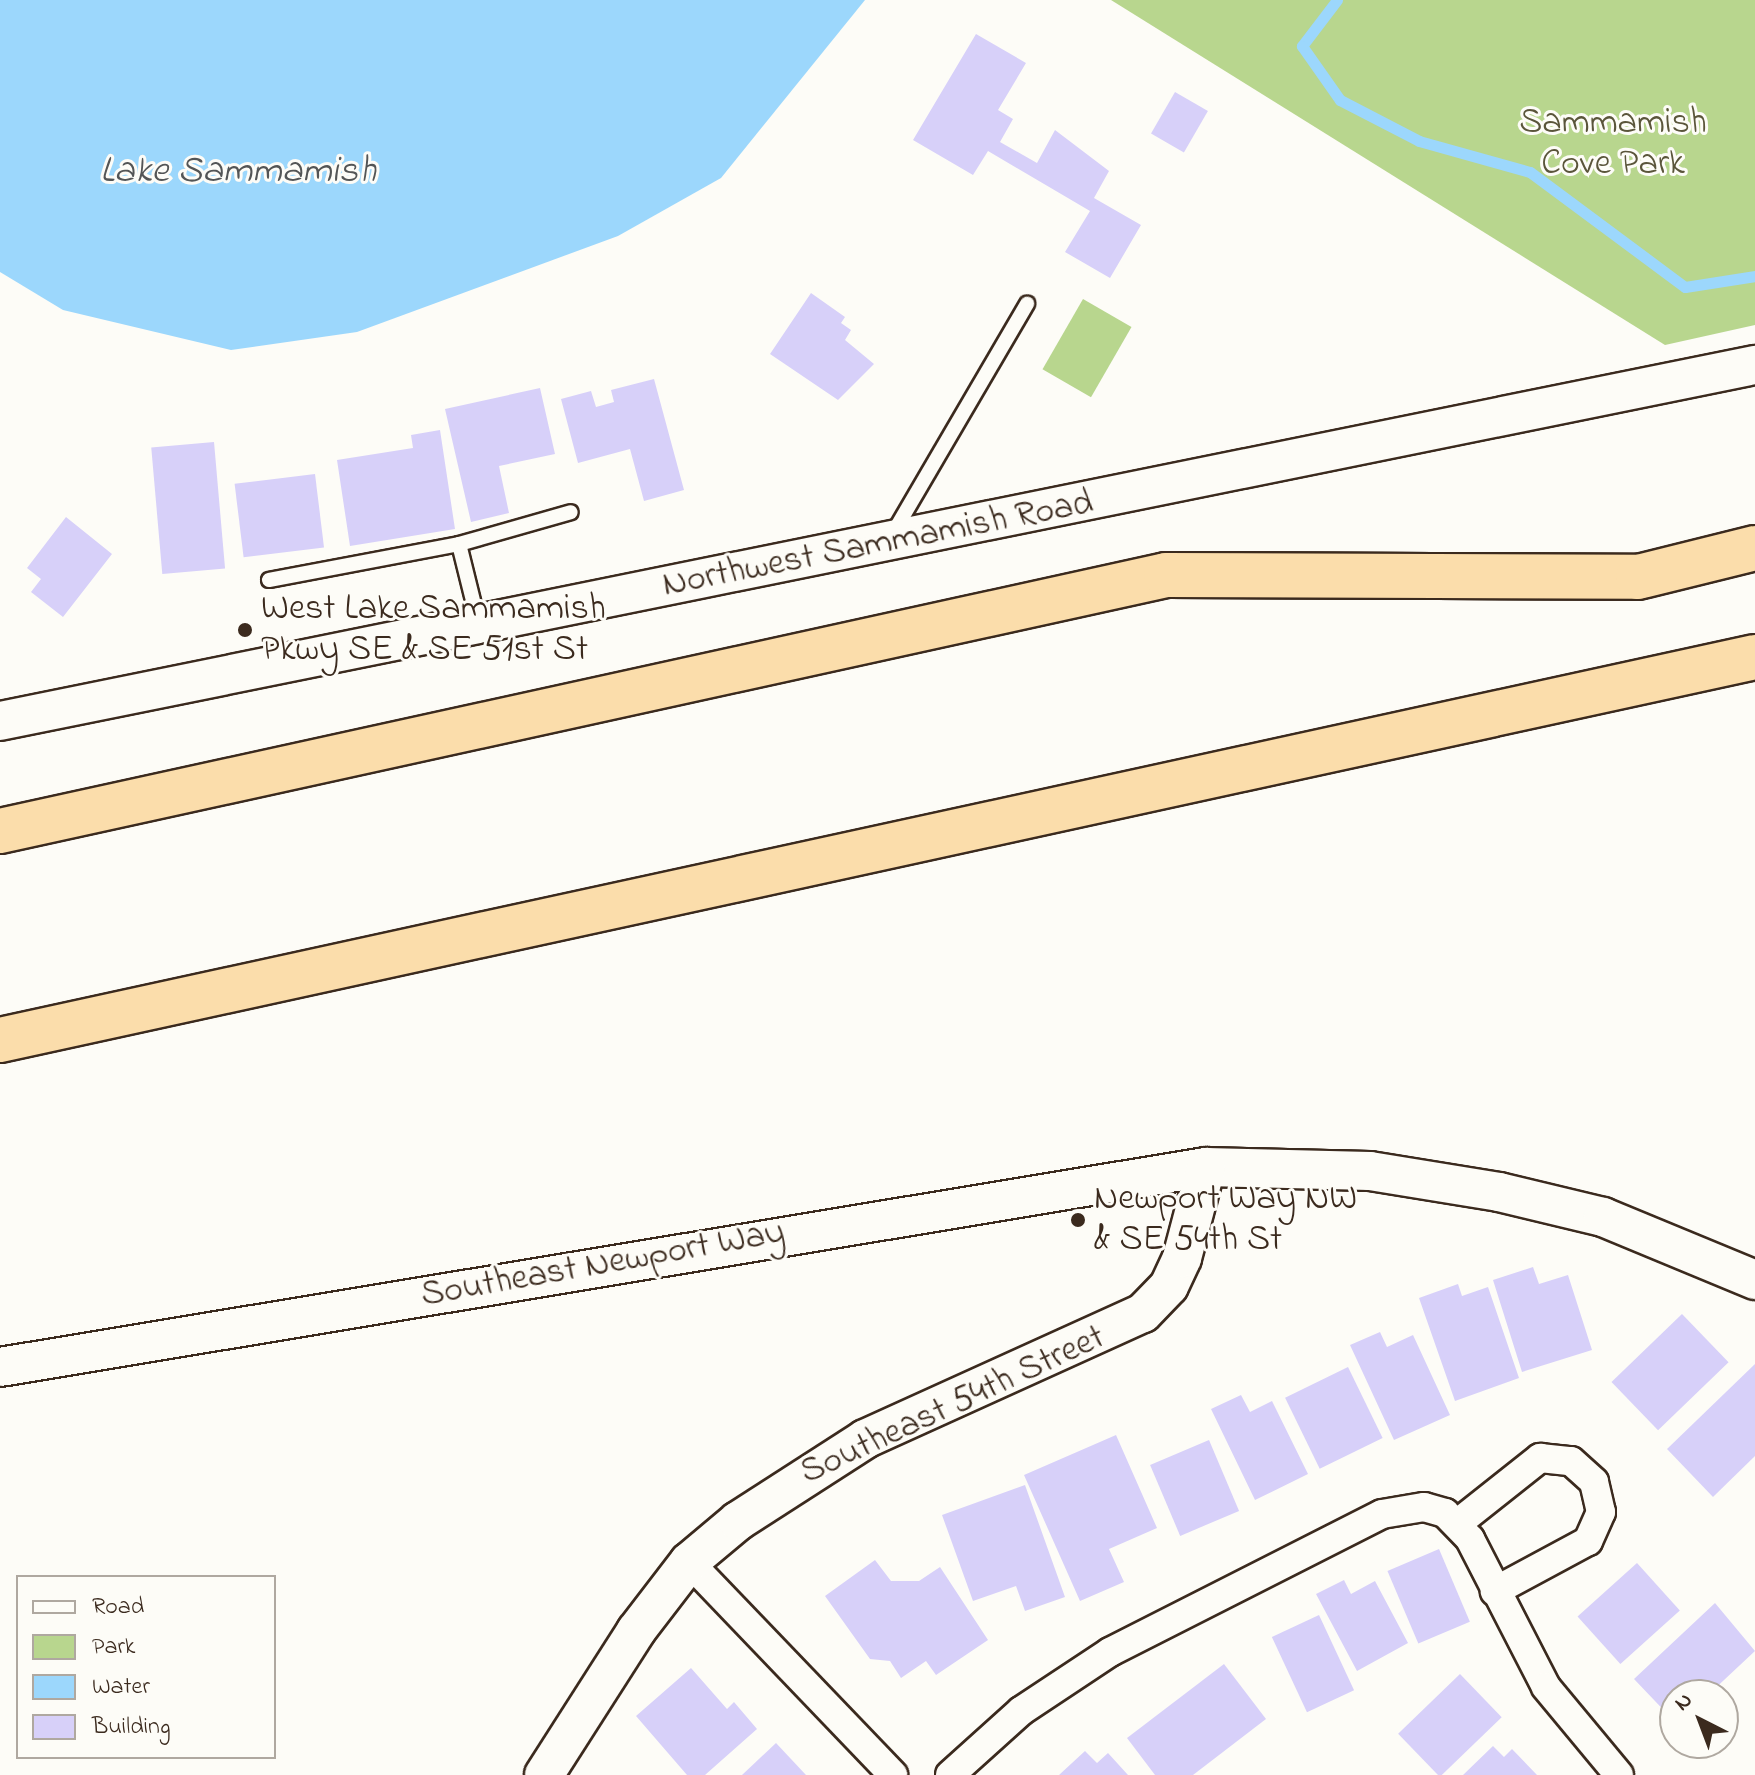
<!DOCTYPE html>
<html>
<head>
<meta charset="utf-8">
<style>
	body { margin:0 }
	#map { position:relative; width:1755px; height:1775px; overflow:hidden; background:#fdfcf7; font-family:"Indie Flower",sans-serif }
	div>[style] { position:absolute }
	.green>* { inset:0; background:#b8d68e; transform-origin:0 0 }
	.water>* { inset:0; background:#9cd7fc }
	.stream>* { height:11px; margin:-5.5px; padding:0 5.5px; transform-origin:5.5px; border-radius:5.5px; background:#9cd7fc }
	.building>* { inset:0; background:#d7d0f9; transform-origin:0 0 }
	.roads { filter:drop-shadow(2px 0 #3b2a1e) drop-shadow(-2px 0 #3b2a1e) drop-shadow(0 2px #3b2a1e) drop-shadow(0 -2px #3b2a1e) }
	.lane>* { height:14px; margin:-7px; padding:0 7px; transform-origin:7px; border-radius:7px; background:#fdfcf7 }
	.street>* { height:28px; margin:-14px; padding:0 14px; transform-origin:14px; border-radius:14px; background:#fdfcf7 }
	.secondary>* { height:38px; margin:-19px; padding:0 19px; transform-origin:19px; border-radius:19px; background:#fdfcf7 }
	.highway>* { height:44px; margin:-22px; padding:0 22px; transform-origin:22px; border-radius:22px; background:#fbddab }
	.dots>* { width:22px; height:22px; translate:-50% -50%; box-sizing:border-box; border:4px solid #fdfcf7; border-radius:50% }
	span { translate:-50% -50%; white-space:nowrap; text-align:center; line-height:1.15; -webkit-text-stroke:6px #fdfcf7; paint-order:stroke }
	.park-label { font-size:36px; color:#5a553a }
	.street-label { font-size:36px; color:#3b2a1e }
	.poi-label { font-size:36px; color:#3b2a1e }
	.left { translate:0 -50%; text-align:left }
	.water-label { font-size:38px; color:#535556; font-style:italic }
	.legend { position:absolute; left:16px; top:1575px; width:260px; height:184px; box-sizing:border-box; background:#fdfcf7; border:2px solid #afa8a0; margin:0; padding:10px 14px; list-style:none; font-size:24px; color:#3b2a1e }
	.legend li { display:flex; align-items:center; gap:16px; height:40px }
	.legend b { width:40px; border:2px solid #afa8a0 }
	.north { position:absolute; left:1659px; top:1679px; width:80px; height:80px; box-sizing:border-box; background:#fdfcf7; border:2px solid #afa8a0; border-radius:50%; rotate:318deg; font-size:22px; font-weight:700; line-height:32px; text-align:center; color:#3b2a1e }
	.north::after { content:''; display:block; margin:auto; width:28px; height:36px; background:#3b2a1e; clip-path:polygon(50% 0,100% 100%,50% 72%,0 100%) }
</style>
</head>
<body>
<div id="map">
	<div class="green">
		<div style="clip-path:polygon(1111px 0,1755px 0,1755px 325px,1665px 345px)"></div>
		<div style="left:1083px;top:299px;width:56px;height:81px;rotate:30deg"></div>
	</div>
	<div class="water">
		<div style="clip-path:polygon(0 0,865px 0,721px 178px,618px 236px,357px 332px,231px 350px,63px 310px,0 272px)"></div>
	</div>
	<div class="stream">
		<div style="left:1337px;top:0;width:58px;rotate:127.3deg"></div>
		<div style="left:1302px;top:46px;width:66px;rotate:54.9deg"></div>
		<div style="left:1340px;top:100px;width:89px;rotate:27.4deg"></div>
		<div style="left:1419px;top:141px;width:115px;rotate:15.6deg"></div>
		<div style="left:1530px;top:172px;width:193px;rotate:36.6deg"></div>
		<div style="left:1685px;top:287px;width:71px;rotate:-8.9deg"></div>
	</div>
	<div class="building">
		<div style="clip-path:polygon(976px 34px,1026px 63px,998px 110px,1013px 119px,1000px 142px,1037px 163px,1055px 130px,1109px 171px,1094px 198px,1141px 225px,1110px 278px,1065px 252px,1090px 211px,988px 151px,973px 175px,913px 140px)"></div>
		<div style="left:1175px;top:92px;width:38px;height:48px;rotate:30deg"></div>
		<div style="clip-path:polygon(811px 293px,845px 317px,841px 323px,851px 330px,845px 340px,874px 364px,838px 400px,770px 354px)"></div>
		<div style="clip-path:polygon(654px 379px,684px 490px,644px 501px,630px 449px,578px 463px,561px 399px,591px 391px,596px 407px,614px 402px,611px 390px)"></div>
		<div style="clip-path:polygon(540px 388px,555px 454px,499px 466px,509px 513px,471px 522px,445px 409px)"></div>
		<div style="clip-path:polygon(440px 430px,455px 529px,350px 546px,337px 460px,413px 448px,411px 435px)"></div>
		<div style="left:214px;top:442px;width:127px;height:63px;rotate:85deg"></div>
		<div style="left:315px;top:474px;width:74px;height:81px;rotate:83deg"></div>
		<div style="clip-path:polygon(66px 517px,112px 554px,63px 617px,31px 592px,41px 579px,27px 568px)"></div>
		<div style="clip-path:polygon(1533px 1267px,1539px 1284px,1568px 1275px,1592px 1350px,1522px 1372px,1493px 1280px)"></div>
		<div style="clip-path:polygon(1458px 1284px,1462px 1296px,1488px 1287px,1519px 1378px,1455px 1401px,1419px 1298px)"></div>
		<div style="left:1682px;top:1314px;width:67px;height:98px;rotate:46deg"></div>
		<div style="clip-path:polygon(1380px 1332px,1387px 1347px,1413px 1335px,1450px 1415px,1394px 1440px,1350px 1345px)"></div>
		<div style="clip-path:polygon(1755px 1364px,1755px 1456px,1713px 1497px,1667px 1449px)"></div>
		<div style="left:1348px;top:1367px;width:79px;height:70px;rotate:64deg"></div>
		<div style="clip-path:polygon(1241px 1395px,1250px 1412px,1272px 1401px,1308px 1474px,1255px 1500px,1211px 1409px)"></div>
		<div style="clip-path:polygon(1116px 1435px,1157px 1528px,1109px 1549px,1124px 1582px,1080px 1601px,1024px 1475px)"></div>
		<div style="left:1209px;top:1440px;width:77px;height:64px;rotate:67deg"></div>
		<div style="clip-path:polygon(1025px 1485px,1065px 1597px,1025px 1611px,1016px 1586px,973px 1601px,942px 1515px)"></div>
		<div style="left:1439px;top:1549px;width:79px;height:56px;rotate:67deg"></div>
		<div style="clip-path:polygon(875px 1560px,891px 1581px,919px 1581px,940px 1567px,988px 1640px,936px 1675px,926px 1661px,901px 1678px,890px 1661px,870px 1659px,825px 1596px)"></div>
		<div style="left:1637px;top:1563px;width:64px;height:80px;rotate:48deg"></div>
		<div style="clip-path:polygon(1344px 1580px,1351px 1594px,1375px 1581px,1408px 1643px,1357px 1671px,1316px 1594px)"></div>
		<div style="clip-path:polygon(1715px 1603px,1755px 1651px,1708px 1695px,1675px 1695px,1675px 1722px,1634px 1679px)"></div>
		<div style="left:1319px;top:1615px;width:83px;height:52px;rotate:65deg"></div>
		<div style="clip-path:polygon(1224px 1664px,1266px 1719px,1193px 1775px,1155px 1775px,1127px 1738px)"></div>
		<div style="clip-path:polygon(691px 1668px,727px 1709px,734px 1702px,757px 1729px,705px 1775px,687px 1775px,636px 1716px)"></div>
		<div style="left:1460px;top:1674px;width:60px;height:86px;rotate:46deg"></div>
		<div style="clip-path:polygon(776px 1743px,806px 1775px,742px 1775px)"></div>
		<div style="clip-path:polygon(1493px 1746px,1504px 1757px,1512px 1749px,1537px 1775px,1463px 1775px)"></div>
		<div style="clip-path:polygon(1085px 1751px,1097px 1763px,1108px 1753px,1128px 1775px,1059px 1775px)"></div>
	</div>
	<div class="roads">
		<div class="lane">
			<div style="left:892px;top:535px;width:268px;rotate:-59.7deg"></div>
			<div style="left:459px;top:544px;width:116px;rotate:-15.9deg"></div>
			<div style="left:269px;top:580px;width:193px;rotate:-10.7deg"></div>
			<div style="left:459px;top:544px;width:79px;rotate:76.1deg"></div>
		</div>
		<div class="street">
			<div style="left:1458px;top:1523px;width:105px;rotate:-38.4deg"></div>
			<div style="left:1540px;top:1458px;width:31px;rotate:6deg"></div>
			<div style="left:1571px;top:1461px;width:31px;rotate:42deg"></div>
			<div style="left:1594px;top:1482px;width:31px;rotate:77deg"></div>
			<div style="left:1601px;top:1512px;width:32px;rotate:114deg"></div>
			<div style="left:1588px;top:1541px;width:106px;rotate:151.7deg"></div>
			<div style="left:689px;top:1562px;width:295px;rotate:46.2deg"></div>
			<div style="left:950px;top:1775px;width:96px;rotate:-42deg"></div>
			<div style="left:1021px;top:1711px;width:107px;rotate:-33.5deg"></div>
			<div style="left:1110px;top:1652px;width:305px;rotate:-26.9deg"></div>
			<div style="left:1382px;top:1514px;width:43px;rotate:-9.5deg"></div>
			<div style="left:1424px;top:1507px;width:22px;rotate:16deg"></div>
			<div style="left:1445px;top:1513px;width:36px;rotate:46deg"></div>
			<div style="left:1470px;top:1539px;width:166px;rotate:62.8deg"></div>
			<div style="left:1546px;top:1687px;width:114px;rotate:50.3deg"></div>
		</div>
		<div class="secondary">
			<div style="left:0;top:721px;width:1791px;rotate:-11.47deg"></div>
			<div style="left:0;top:1367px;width:1222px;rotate:-9.42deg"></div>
			<div style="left:1206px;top:1167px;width:164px;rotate:1.4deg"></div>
			<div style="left:1370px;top:1171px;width:131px;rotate:9.2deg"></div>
			<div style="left:1499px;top:1192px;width:107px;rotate:13.5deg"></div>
			<div style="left:1603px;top:1217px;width:165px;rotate:22.5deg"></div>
			<div style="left:544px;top:1775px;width:171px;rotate:-57.4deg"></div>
			<div style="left:636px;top:1631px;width:87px;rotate:-52.5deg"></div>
			<div style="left:689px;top:1562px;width:64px;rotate:-39.9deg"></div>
			<div style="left:738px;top:1521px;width:151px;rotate:-32.8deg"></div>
			<div style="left:865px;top:1439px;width:305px;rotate:-24.4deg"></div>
			<div style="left:1143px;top:1313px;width:37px;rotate:-46deg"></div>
			<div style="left:1169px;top:1286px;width:31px;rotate:-65deg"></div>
			<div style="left:1182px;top:1258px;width:94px;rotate:-75.2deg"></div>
		</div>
		<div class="highway">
			<div style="left:0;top:831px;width:1194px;rotate:-12.38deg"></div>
			<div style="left:1166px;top:575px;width:472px;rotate:0.2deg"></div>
			<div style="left:1638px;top:577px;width:121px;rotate:-13.9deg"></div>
			<div style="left:0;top:1040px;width:1796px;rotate:-12.31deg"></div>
		</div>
	</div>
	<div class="dots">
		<div style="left:245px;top:630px;background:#3b2a1e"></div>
		<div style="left:1078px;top:1220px;background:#3b2a1e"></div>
	</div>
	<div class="park-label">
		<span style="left:1613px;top:144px">Sammamish<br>Cove Park</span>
	</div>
	<div class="street-label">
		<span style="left:878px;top:545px;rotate:-11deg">Northwest Sammamish Road</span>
		<span style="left:603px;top:1265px;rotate:-10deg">Southeast Newport Way</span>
		<span style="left:953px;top:1406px;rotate:-25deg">Southeast 54th Street</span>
	</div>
	<div class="poi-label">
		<span class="left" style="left:261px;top:630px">West Lake Sammamish<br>Pkwy SE &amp; SE 51st St</span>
		<span class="left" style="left:1094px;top:1220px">Newport Way NW<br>&amp; SE 54th St</span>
	</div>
	<div class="water-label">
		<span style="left:238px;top:173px">Lake Sammamish</span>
	</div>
	<ul class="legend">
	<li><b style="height:10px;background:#fdfcf7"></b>Road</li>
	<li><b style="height:22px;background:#b8d68e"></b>Park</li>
	<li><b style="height:22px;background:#9cd7fc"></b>Water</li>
	<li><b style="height:22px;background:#d7d0f9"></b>Building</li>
	</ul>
	<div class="north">N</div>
</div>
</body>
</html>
